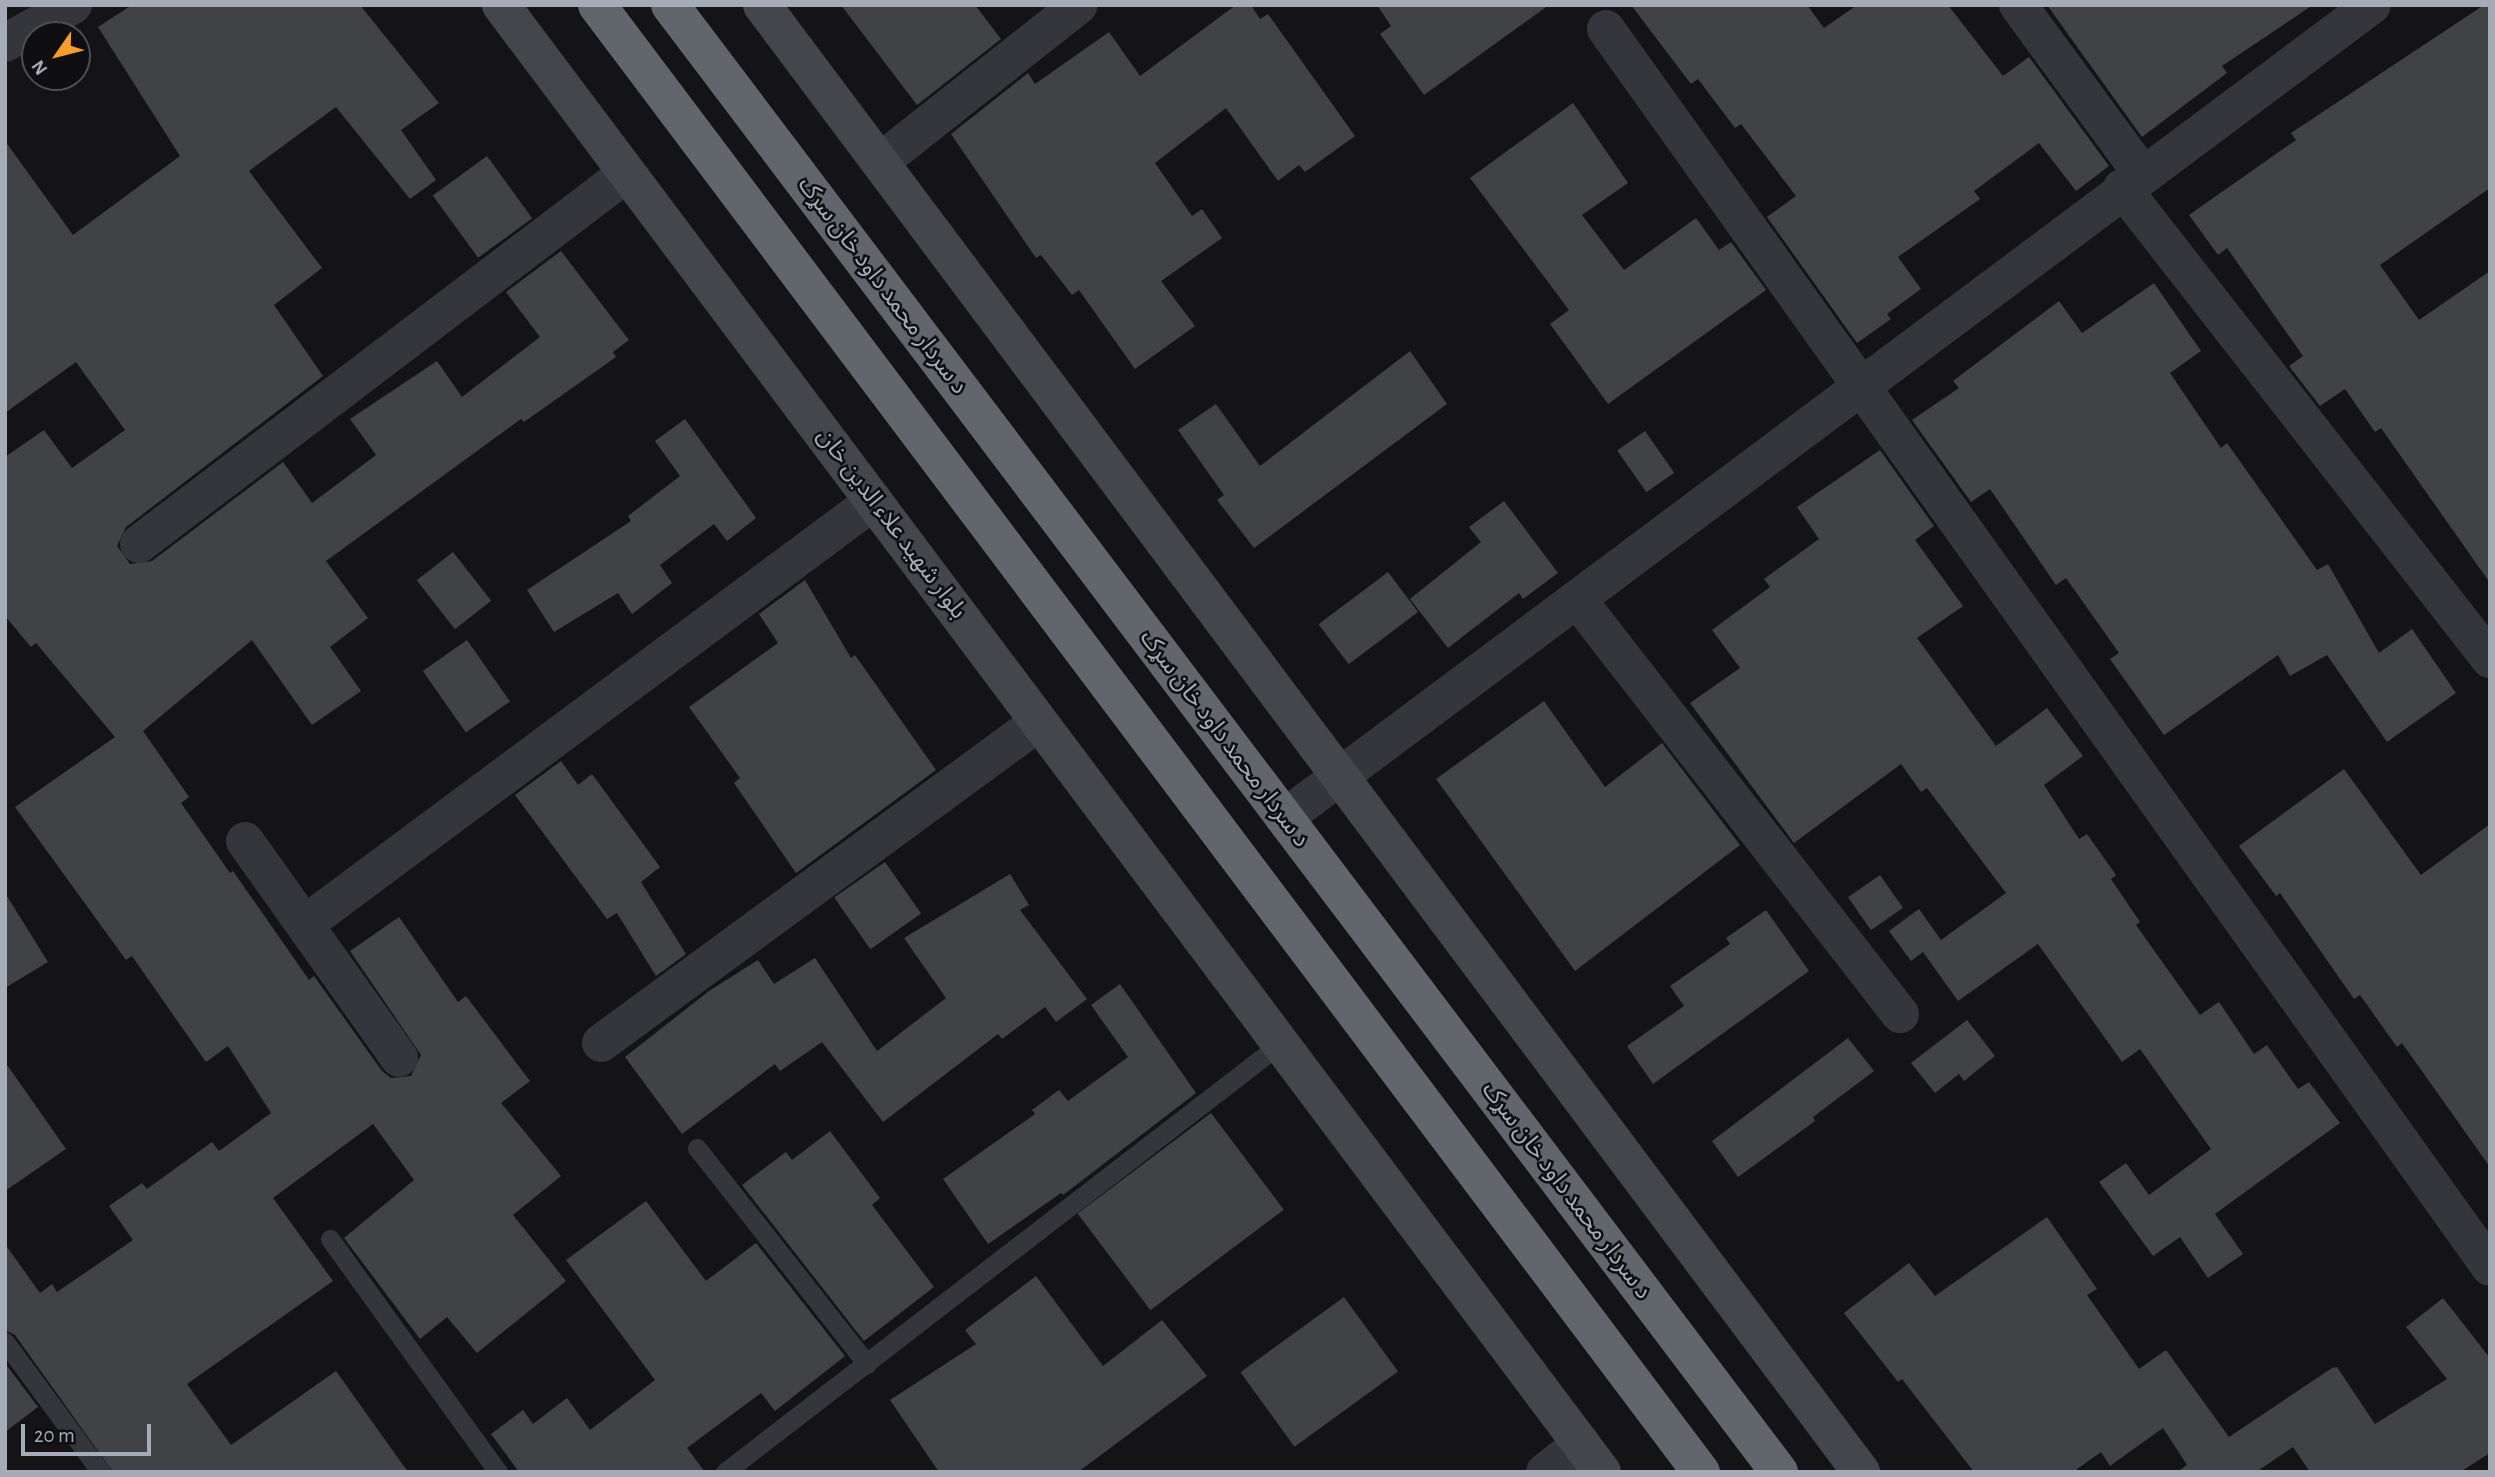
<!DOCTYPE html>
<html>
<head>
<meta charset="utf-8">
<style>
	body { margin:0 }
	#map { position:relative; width:2495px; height:1477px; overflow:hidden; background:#141416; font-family:"Alegreya Sans","Noto Sans Arabic",sans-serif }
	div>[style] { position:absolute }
	.building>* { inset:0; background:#404246; transform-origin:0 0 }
	.lane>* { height:19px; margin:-9.5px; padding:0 9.5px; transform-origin:9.5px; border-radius:9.5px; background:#35363b }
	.street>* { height:38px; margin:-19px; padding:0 19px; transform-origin:19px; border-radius:19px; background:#35363b }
	.secondary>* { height:38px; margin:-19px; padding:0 19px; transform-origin:19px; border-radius:19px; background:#43464b }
	.highway>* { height:38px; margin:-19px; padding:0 19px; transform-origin:19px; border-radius:19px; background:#61656c }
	span { translate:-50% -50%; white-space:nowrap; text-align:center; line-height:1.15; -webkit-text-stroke:5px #0f0f11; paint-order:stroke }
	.street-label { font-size:24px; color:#a5acb7 }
	.frame { position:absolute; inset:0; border:7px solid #a5acb7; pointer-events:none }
	.north { position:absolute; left:21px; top:21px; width:70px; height:70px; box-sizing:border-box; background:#0f0f11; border:2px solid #4b4e53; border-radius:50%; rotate:235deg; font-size:19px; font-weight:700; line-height:28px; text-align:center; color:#a5acb7 }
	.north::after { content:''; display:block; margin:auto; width:24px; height:32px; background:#f79e2a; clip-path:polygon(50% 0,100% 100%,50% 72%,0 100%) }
	.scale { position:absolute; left:21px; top:1424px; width:130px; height:32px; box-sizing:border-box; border:4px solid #a5acb7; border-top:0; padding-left:9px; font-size:21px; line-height:24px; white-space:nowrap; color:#a5acb7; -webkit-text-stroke:5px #0f0f11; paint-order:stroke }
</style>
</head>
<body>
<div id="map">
	<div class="building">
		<div style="clip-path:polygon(132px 5px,360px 5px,439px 103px,401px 130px,436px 180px,410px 199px,336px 107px,249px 171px,322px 268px,274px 305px,323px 376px,126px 527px,117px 546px,130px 564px,152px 561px,283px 462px,312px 503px,376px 455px,350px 419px,437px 361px,462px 397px,540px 337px,506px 292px,561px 251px,629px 340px,613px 352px,616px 357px,524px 422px,521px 419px,326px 561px,368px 618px,330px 647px,361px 691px,312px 725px,252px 640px,143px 731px,189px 797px,181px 803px,230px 873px,233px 871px,309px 980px,314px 976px,382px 1071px,391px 1078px,411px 1076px,421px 1055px,350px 951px,399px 917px,458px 1002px,466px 996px,530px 1081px,501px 1103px,561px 1176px,513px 1215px,566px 1281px,477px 1353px,447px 1317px,420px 1339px,344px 1238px,414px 1180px,373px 1124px,273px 1198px,333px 1281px,187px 1384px,231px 1445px,336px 1371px,408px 1472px,113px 1472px,15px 1335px,5px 1330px,5px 1244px,40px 1293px,52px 1284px,57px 1292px,133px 1240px,109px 1206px,142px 1183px,147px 1189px,212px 1142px,219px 1151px,271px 1113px,228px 1046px,206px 1062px,132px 956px,126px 960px,15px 807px,115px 737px,36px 643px,31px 647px,5px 616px,5px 457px,44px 430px,72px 468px,125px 430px,76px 362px,5px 413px,5px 141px,73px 235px,180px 156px,98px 27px)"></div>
		<div style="clip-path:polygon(841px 5px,975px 5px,1001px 39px,917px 105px)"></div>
		<div style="clip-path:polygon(1236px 5px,1251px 5px,1260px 19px,1268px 14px,1355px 136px,1305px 172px,1299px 165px,1278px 181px,1226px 108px,1155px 163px,1192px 216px,1202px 209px,1222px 238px,1161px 281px,1195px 326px,1135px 369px,1079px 290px,1072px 295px,1041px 255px,1036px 258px,951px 134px,1028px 73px,1035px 84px,1109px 32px,1140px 76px)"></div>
		<div style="clip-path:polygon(1377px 5px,1549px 5px,1424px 95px,1380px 34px,1391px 26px)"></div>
		<div style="clip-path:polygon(1631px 5px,1807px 5px,1824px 28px,1857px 5px,1948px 5px,2003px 76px,2029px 57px,2109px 166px,2076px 191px,2039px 143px,1974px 191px,1980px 199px,1898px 257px,1921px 289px,1887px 314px,1891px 319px,1857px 343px,1767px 217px,1796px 196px,1741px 124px,1735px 128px,1698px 79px,1691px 84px)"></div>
		<div style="clip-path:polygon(2047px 5px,2313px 5px,2222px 66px,2227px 73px,2142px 137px)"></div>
		<div style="clip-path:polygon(2484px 5px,2490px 5px,2490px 188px,2380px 265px,2419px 320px,2490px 271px,2490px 583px,2381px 428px,2375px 432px,2345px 389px,2320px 406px,2289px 366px,2303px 356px,2227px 248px,2218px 255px,2189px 215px,2296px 140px,2291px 133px)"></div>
		<div style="clip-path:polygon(1573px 103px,1628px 183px,1582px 215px,1624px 270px,1696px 218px,1719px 250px,1731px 242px,1766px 290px,1608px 404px,1550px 324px,1569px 310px,1470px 178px)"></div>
		<div style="left:487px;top:156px;width:77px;height:67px;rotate:54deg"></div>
		<div style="clip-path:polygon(2154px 283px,2201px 351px,2170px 373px,2221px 448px,2227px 443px,2317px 570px,2328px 564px,2379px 653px,2412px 629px,2456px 693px,2387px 742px,2327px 655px,2290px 676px,2278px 655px,2164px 735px,2110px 659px,2119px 653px,2066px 578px,2056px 585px,1990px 489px,1971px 502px,1912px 420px,1959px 388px,1953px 381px,2059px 301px,2082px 333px)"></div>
		<div style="clip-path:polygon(1410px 351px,1447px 404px,1254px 548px,1217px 500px,1224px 495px,1178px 430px,1216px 404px,1260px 466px)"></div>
		<div style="clip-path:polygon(685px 419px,756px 518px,727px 541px,714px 524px,660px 565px,672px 583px,632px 614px,618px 593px,554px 632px,527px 590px,631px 521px,628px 516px,680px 476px,655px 441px)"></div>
		<div style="left:1645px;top:431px;width:51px;height:34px;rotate:55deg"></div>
		<div style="clip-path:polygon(1880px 450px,1934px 526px,1915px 540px,1963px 606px,1917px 638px,1996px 746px,2047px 708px,2083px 756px,2044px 785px,2079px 839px,2087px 834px,2116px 875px,2111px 879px,2140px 922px,2136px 925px,2200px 1015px,2219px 1002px,2254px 1054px,2267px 1045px,2298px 1089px,2309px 1082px,2340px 1123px,2215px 1214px,2243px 1254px,2208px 1278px,2180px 1237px,2153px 1256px,2099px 1182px,2126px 1163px,2149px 1195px,2211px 1149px,2140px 1049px,2122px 1062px,2038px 944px,1958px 1001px,1923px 952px,1911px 961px,1889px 931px,1919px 909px,1941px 940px,2006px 893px,1927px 788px,1921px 792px,1901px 764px,1794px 843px,1690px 703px,1740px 668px,1712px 630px,1770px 587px,1764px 579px,1819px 539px,1797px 507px)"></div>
		<div style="clip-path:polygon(1504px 501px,1558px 573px,1523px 599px,1519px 593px,1448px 648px,1410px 599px,1481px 542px,1469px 527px)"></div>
		<div style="left:453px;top:552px;width:62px;height:46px;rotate:52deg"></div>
		<div style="left:1388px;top:572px;width:50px;height:87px;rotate:53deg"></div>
		<div style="clip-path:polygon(805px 580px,851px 658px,855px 655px,936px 770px,796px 873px,734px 783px,740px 778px,689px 707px,778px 643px,759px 614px)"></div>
		<div style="left:467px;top:640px;width:75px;height:54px;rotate:55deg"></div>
		<div style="clip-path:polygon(1544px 701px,1605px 787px,1662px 743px,1740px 845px,1575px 971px,1436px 779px)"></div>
		<div style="clip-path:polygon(561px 761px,578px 785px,592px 774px,660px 867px,641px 882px,686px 954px,656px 976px,617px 913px,607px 919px,515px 795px)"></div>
		<div style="clip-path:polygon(2344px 769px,2421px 875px,2490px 824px,2490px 1167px,2402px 1043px,2397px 1047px,2360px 995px,2354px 999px,2280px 893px,2276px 896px,2239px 846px)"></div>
		<div style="left:885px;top:862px;width:63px;height:62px;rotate:55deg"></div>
		<div style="clip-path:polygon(1010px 874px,1029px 905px,1020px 910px,1087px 999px,1056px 1022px,1045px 1007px,1002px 1039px,998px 1034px,883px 1122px,822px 1042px,780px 1071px,775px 1064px,682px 1134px,625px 1057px,709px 991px,758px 960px,774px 984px,815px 958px,877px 1051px,946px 998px,904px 938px)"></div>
		<div style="left:1880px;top:875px;width:40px;height:39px;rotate:55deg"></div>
		<div style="clip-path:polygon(5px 893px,48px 962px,5px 988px)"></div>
		<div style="clip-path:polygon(1766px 910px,1809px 971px,1653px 1084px,1627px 1046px,1684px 1006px,1670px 986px,1730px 944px,1726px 938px)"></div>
		<div style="clip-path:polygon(1120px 984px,1196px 1093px,1063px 1195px,1061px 1193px,988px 1244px,943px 1179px,1035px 1114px,1032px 1110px,1059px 1090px,1068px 1101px,1128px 1057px,1091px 1005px)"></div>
		<div style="clip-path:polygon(1967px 1020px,1995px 1056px,1964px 1081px,1959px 1074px,1935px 1093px,1911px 1063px)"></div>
		<div style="clip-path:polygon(1848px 1038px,1874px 1071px,1813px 1117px,1815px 1121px,1738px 1177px,1712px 1141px)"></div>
		<div style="clip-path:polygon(5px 1062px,66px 1149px,5px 1191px)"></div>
		<div style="left:1211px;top:1113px;width:121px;height:167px;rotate:53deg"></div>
		<div style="clip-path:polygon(830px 1131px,880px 1198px,872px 1205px,934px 1287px,864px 1341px,742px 1185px,786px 1152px,792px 1160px)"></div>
		<div style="clip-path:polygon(646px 1201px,706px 1281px,756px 1243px,845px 1356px,775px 1411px,761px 1393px,687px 1448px,705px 1472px,519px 1472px,491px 1434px,523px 1410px,533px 1424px,567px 1398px,590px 1430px,655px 1380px,566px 1260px)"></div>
		<div style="clip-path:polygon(2047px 1217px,2097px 1289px,2087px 1295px,2139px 1369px,2166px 1350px,2229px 1437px,2332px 1368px,2337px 1367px,2375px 1424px,2447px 1379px,2406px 1327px,2443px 1298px,2490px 1358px,2490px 1453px,2460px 1472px,2310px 1472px,2293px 1447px,2256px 1472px,2177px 1472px,2187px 1465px,2163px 1428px,2110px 1466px,2101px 1452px,2073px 1472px,1974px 1472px,1902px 1379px,1898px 1382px,1844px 1313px,1909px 1263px,1935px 1296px)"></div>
		<div style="clip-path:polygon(1036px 1276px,1103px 1366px,1162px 1320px,1207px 1376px,1078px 1472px,939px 1472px,890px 1400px,976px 1344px,965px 1330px)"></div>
		<div style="left:1344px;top:1297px;width:92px;height:128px;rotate:54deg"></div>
		<div style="clip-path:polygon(5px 1363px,38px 1407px,5px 1432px)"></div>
	</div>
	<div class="lane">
		<div style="left:697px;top:1148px;width:275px;rotate:51.8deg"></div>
		<div style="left:330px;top:1239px;width:287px;rotate:54.2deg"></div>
		<div style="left:5px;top:1342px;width:162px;rotate:53.6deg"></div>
		<div style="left:725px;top:1472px;width:702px;rotate:-37.65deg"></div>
	</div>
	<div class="street">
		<div style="left:2018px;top:5px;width:210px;rotate:53.7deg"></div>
		<div style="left:1606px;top:29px;width:1521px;rotate:54.47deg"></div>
		<div style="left:5px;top:43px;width:78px;rotate:-29.2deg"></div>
		<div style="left:880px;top:162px;width:253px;rotate:-38.3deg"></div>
		<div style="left:2122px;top:188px;width:598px;rotate:52deg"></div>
		<div style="left:139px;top:544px;width:613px;rotate:-37.24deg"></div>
		<div style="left:1577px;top:599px;width:526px;rotate:52.11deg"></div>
		<div style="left:1284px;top:818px;width:1358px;rotate:-36.77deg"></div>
		<div style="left:245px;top:841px;width:266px;rotate:54.6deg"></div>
		<div style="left:305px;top:924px;width:709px;rotate:-36.63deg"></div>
		<div style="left:601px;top:1043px;width:543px;rotate:-36.24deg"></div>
		<div style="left:1545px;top:1472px;width:46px;rotate:-37.9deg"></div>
	</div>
	<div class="secondary">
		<div style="left:501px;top:5px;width:1834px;rotate:53.11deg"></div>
		<div style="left:762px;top:5px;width:1833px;rotate:53.16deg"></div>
	</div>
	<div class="highway">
		<div style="left:597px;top:5px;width:1836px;rotate:53.04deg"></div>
		<div style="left:670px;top:5px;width:1839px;rotate:52.91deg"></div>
	</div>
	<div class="street-label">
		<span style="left:882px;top:286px;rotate:53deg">د سردار محمد داود خان سړک</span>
		<span style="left:891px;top:524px;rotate:53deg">بلوار شهید علاء الدین خان</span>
		<span style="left:1224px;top:739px;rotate:53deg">د سردار محمد داود خان سړک</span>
		<span style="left:1566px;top:1191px;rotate:53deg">د سردار محمد داود خان سړک</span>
	</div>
	<div class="frame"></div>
	<div class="north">N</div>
	<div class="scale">20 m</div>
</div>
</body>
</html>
